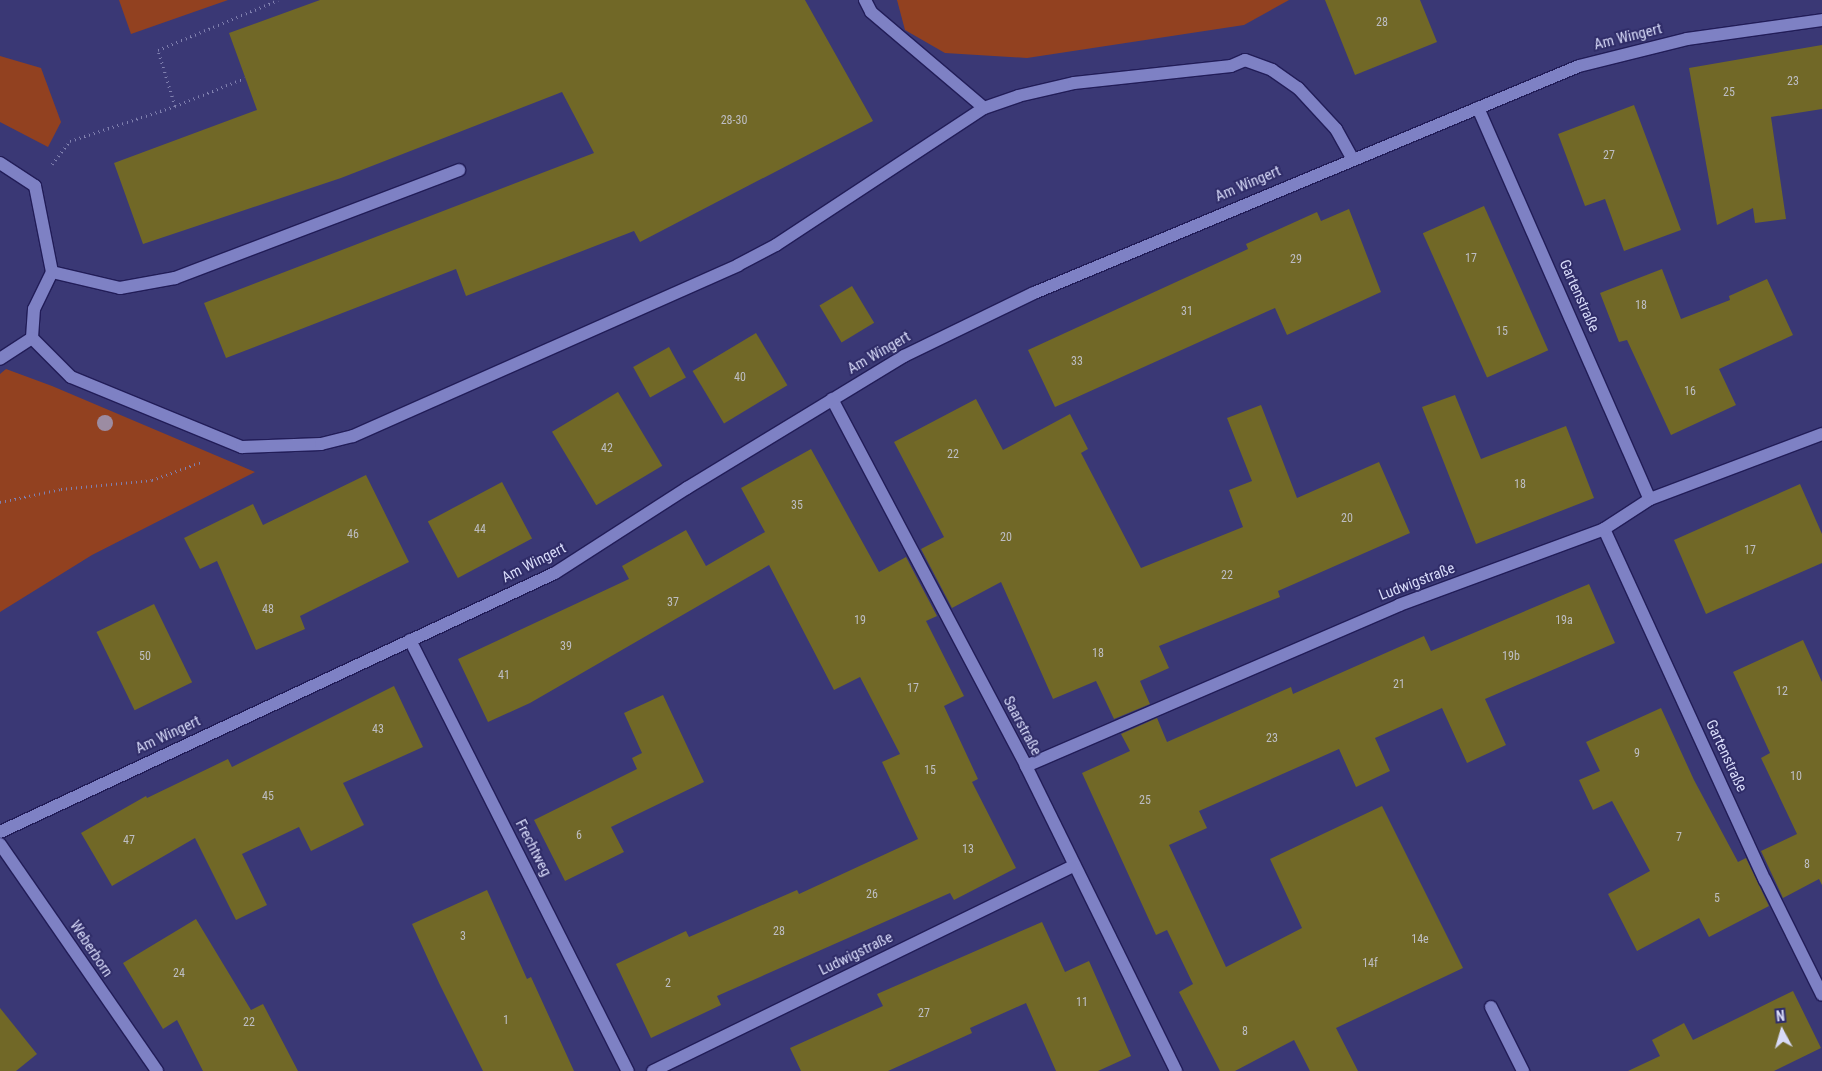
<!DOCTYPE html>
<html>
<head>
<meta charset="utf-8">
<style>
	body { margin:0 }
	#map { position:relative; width:1822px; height:1071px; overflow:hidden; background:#3a3875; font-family:"Roboto Condensed",sans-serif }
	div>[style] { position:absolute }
	.green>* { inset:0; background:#924120 }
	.building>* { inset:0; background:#716827; transform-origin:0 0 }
	.path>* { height:3px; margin-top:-1.5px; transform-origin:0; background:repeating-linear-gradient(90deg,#8080af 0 1px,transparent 0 5px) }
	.roads { filter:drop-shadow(1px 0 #221d58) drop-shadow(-1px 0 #221d58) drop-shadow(0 1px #221d58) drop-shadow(0 -1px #221d58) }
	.service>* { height:12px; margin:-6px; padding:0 6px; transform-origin:6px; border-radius:6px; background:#7e81c4 }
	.minor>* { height:12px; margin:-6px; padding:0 6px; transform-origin:6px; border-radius:6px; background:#7e81c4 }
	.trees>* { width:16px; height:16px; margin:-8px; border-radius:50%; background:#9c8ca2 }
	span { translate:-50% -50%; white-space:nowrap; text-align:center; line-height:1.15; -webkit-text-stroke:4px #302d69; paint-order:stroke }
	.number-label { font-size:12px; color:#bebec4 }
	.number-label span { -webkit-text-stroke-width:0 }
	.street-label { font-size:15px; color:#d8dbf9 }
	.north { position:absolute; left:1757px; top:1006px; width:50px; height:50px; -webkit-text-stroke:4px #302d69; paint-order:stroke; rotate:354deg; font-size:14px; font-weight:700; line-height:20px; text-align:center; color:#d8dbf9 }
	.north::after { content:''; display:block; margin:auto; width:18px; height:22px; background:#d8dbf9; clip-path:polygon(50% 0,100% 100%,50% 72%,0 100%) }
</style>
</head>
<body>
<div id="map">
	<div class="green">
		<div style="clip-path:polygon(119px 0,228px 0,131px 34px)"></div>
		<div style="clip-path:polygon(897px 0,1289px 0,1244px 25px,1027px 58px,945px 53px,905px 30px)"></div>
		<div style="clip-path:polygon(0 56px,41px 68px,61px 122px,48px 147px,0 122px)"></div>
		<div style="clip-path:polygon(6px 369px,52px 386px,255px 472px,92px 555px,0 612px,0 374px)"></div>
	</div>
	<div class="building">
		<div style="clip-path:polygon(320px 0,805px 0,873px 121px,640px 242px,634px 231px,466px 296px,456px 269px,226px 358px,204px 303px,594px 153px,562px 92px,341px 178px,143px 244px,114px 163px,257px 110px,229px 33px)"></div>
		<div style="clip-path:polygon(1325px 0,1420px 0,1437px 42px,1355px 75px)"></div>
		<div style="clip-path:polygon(1822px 45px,1822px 109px,1771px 117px,1786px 219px,1755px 223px,1753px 208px,1717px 225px,1689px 68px)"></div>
		<div style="clip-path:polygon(1634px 105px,1681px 230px,1624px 251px,1605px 199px,1585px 206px,1558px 134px)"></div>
		<div style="left:1484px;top:206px;width:158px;height:67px;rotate:66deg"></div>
		<div style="clip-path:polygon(1349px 209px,1381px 292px,1287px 335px,1275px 308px,1055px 407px,1028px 350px,1248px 249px,1246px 244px,1317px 212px,1321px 221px)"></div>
		<div style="clip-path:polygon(1662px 269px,1681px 319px,1730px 300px,1729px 296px,1767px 279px,1793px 335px,1719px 369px,1736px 405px,1671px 435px,1627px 340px,1619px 342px,1600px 293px)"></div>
		<div style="left:852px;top:286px;width:43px;height:38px;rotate:59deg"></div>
		<div style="left:756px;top:333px;width:61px;height:74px;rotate:59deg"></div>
		<div style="left:669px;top:347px;width:35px;height:41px;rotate:61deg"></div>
		<div style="left:618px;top:392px;width:86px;height:77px;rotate:59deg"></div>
		<div style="clip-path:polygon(1455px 395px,1481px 459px,1566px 426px,1594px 498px,1476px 544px,1422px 407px)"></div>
		<div style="clip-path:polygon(976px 399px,1003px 450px,1070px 414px,1088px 449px,1081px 453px,1141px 568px,1243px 527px,1229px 490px,1252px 481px,1227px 418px,1261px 405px,1297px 498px,1379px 462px,1410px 533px,1278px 591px,1280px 597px,1159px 646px,1169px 668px,1140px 681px,1150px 704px,1114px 719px,1096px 681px,1053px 699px,1001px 582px,952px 608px,921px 549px,944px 537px,894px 442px)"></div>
		<div style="clip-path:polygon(811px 449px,879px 572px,906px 557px,937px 616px,926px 621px,964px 696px,944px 706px,978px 779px,972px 782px,1016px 868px,954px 900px,950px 893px,717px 996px,721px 1005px,651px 1038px,616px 964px,686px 931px,689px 937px,797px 890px,799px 894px,918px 839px,882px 762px,900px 754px,860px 677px,834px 690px,769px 565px,530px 703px,488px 722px,458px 659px,629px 579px,622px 566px,686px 530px,706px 566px,765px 532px,741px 488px)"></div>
		<div style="clip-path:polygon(366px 475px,409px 562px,300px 616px,305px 629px,256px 650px,217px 561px,200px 569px,184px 538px,253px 504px,263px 525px)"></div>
		<div style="left:502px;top:482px;width:64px;height:84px;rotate:62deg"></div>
		<div style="clip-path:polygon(1800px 484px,1822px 534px,1822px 563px,1706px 614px,1674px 540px)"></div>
		<div style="clip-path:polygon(1589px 584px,1615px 643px,1485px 699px,1506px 745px,1467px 763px,1442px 708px,1375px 738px,1390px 771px,1356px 787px,1339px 749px,1199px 811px,1207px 828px,1169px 845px,1226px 967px,1302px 928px,1270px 859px,1382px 806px,1463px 968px,1336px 1028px,1358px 1071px,1310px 1071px,1294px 1040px,1235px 1071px,1220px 1071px,1179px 992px,1193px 984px,1167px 930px,1156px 935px,1082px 773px,1130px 751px,1121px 734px,1157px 718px,1167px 742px,1291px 687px,1293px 694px,1424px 636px,1431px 651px)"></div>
		<div style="left:154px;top:604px;width:87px;height:64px;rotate:64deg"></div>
		<div style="clip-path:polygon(1803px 640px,1822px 682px,1822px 885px,1819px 879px,1783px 898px,1761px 851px,1797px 834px,1761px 758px,1770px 753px,1733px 672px)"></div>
		<div style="clip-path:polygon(394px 686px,423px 747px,343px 783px,364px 825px,311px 851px,299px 827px,242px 854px,267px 905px,236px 920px,195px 838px,112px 886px,81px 833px,146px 796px,147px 798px,228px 759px,232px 767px)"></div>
		<div style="clip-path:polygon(663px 695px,704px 782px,611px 827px,624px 852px,565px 881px,534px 820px,637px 769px,632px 758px,642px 753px,624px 713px)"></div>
		<div style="clip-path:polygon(1661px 708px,1694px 780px,1738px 862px,1746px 858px,1769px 906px,1709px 937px,1699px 918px,1637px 951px,1608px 894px,1650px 871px,1612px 801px,1593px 810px,1579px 780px,1600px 771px,1586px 742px)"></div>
		<div style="clip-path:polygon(487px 890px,527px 979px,531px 977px,574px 1071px,483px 1071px,439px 983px,412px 924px)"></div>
		<div style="clip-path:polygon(196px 919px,251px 1010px,263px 1004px,298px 1071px,203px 1071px,177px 1020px,163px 1029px,123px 963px)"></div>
		<div style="clip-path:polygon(1042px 922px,1065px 972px,1089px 961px,1131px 1056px,1098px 1071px,1056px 1071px,1026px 1003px,970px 1028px,972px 1033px,888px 1071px,801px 1071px,790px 1048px,883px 1006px,877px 994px)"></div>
		<div style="clip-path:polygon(1793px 991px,1821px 1048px,1774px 1071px,1628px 1071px,1660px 1056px,1652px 1040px,1684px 1023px,1693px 1040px)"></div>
		<div style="clip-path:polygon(0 1008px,37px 1054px,16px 1071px,0 1071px)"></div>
	</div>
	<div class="path">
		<div style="left:175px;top:106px;width:59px;rotate:-106.9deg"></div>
		<div style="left:158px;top:50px;width:130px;rotate:-22.6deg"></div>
		<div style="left:52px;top:164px;width:29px;rotate:-52deg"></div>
		<div style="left:70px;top:141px;width:111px;rotate:-18.4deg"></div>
		<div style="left:175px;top:106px;width:75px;rotate:-21.8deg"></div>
		<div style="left:0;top:502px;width:62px;rotate:-12deg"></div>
		<div style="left:61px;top:489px;width:91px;rotate:-5.6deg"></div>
		<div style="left:152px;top:480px;width:52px;rotate:-20.2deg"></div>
	</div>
	<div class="roads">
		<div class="service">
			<div style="left:865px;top:0;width:13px;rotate:63deg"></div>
			<div style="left:871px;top:12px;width:148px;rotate:40.3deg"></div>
			<div style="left:0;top:163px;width:42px;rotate:33.3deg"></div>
			<div style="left:35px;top:186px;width:88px;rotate:78.8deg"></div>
			<div style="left:52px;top:272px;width:41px;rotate:115.9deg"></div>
			<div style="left:34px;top:309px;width:29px;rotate:94deg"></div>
			<div style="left:32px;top:338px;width:38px;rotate:147deg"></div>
			<div style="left:52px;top:272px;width:70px;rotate:13.2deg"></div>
			<div style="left:120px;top:288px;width:56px;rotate:-10.3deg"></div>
			<div style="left:175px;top:278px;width:304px;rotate:-20.8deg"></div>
			<div style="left:32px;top:338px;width:55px;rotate:45deg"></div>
			<div style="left:71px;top:377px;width:185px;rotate:22.3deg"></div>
			<div style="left:242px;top:447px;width:79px;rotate:-2.2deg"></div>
			<div style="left:321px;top:444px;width:33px;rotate:-14deg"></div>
			<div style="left:353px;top:436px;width:421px;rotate:-23.9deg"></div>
			<div style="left:738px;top:265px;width:43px;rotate:-27.8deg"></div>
			<div style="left:776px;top:245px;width:249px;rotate:-33.4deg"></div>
			<div style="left:984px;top:108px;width:36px;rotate:-19deg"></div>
			<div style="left:1018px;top:96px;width:57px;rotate:-13.1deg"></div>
			<div style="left:1074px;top:83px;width:158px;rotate:-6.2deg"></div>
			<div style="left:1231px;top:66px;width:15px;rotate:-23deg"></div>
			<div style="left:1245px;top:60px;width:29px;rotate:20deg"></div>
			<div style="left:1272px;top:70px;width:32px;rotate:35deg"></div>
			<div style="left:1298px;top:88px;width:56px;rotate:47.2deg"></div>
			<div style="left:1336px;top:129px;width:33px;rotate:61deg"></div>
			<div style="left:1491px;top:1007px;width:72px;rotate:63.4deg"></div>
		</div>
		<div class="minor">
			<div style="left:1478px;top:108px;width:427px;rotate:66.3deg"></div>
			<div style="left:832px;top:399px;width:415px;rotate:62.1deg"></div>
			<div style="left:1026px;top:766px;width:340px;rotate:63.8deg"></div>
			<div style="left:1604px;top:529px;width:386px;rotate:65.4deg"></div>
			<div style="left:1765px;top:880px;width:128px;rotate:63.6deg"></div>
			<div style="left:410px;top:640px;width:483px;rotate:63.2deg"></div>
			<div style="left:1026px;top:766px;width:406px;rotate:-23.3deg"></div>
			<div style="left:1399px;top:605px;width:219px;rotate:-20.3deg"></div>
			<div style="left:1604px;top:529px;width:55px;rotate:-33.1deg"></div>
			<div style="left:1650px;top:499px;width:184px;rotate:-20.7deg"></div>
			<div style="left:0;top:832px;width:612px;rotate:-25.02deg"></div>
			<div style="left:555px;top:573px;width:157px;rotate:-32.8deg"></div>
			<div style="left:687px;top:488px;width:254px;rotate:-31.3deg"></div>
			<div style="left:904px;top:356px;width:144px;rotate:-25.9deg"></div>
			<div style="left:1034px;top:293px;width:590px;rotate:-22.61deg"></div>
			<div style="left:1579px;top:66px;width:111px;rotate:-14deg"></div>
			<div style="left:1687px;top:39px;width:136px;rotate:-8deg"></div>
			<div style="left:0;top:844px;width:276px;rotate:55.3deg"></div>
			<div style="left:653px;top:1071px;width:467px;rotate:-26deg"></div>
		</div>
	</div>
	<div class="trees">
		<div style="left:105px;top:423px"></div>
	</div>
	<div class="number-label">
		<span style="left:1382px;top:23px">28</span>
		<span style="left:1793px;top:82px">23</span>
		<span style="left:1729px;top:93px">25</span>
		<span style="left:734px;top:121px">28-30</span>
		<span style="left:1609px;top:156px">27</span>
		<span style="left:1471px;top:259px">17</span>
		<span style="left:1296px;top:260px">29</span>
		<span style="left:1641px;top:306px">18</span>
		<span style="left:1187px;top:312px">31</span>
		<span style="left:1502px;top:332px">15</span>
		<span style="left:1077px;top:362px">33</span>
		<span style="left:740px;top:378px">40</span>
		<span style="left:1690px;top:392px">16</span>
		<span style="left:607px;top:449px">42</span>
		<span style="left:953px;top:455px">22</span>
		<span style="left:1520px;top:485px">18</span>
		<span style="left:797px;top:506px">35</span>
		<span style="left:1347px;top:519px">20</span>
		<span style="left:480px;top:530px">44</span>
		<span style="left:353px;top:535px">46</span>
		<span style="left:1006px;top:538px">20</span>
		<span style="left:1750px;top:551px">17</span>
		<span style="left:1227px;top:576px">22</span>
		<span style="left:673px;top:603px">37</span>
		<span style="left:268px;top:610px">48</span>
		<span style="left:860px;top:621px">19</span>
		<span style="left:1564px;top:621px">19a</span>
		<span style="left:566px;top:647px">39</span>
		<span style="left:1098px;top:654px">18</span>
		<span style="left:145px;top:657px">50</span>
		<span style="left:1511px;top:657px">19b</span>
		<span style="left:504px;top:676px">41</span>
		<span style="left:1399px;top:685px">21</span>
		<span style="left:913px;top:689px">17</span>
		<span style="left:1782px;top:692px">12</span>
		<span style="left:378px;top:730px">43</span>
		<span style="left:1272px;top:739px">23</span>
		<span style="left:1637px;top:754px">9</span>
		<span style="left:930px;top:771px">15</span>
		<span style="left:1796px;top:777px">10</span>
		<span style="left:268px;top:797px">45</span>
		<span style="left:1145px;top:801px">25</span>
		<span style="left:579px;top:836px">6</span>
		<span style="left:1679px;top:838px">7</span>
		<span style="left:129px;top:841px">47</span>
		<span style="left:968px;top:850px">13</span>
		<span style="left:1807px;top:865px">8</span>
		<span style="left:872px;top:895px">26</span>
		<span style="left:1717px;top:899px">5</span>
		<span style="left:779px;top:932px">28</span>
		<span style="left:463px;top:937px">3</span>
		<span style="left:1420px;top:940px">14e</span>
		<span style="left:1370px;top:964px">14f</span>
		<span style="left:179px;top:974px">24</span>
		<span style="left:668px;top:984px">2</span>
		<span style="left:1082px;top:1003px">11</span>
		<span style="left:924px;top:1014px">27</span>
		<span style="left:506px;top:1021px">1</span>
		<span style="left:249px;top:1023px">22</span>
		<span style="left:1245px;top:1032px">8</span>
	</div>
	<div class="street-label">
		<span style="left:1628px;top:37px;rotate:-14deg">Am Wingert</span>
		<span style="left:1248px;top:184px;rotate:-23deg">Am Wingert</span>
		<span style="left:1579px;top:296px;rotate:66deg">Gartenstraße</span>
		<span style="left:879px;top:353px;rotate:-30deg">Am Wingert</span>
		<span style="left:534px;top:563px;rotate:-27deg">Am Wingert</span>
		<span style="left:1417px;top:582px;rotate:-21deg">Ludwigstraße</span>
		<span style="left:1022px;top:726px;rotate:62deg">Saarstraße</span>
		<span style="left:168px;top:735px;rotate:-25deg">Am Wingert</span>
		<span style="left:1726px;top:756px;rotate:65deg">Gartenstraße</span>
		<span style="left:533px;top:848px;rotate:63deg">Frechtweg</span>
		<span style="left:91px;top:949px;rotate:56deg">Weberborn</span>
		<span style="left:856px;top:954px;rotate:-26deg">Ludwigstraße</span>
	</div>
	<div class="north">N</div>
</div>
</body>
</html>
